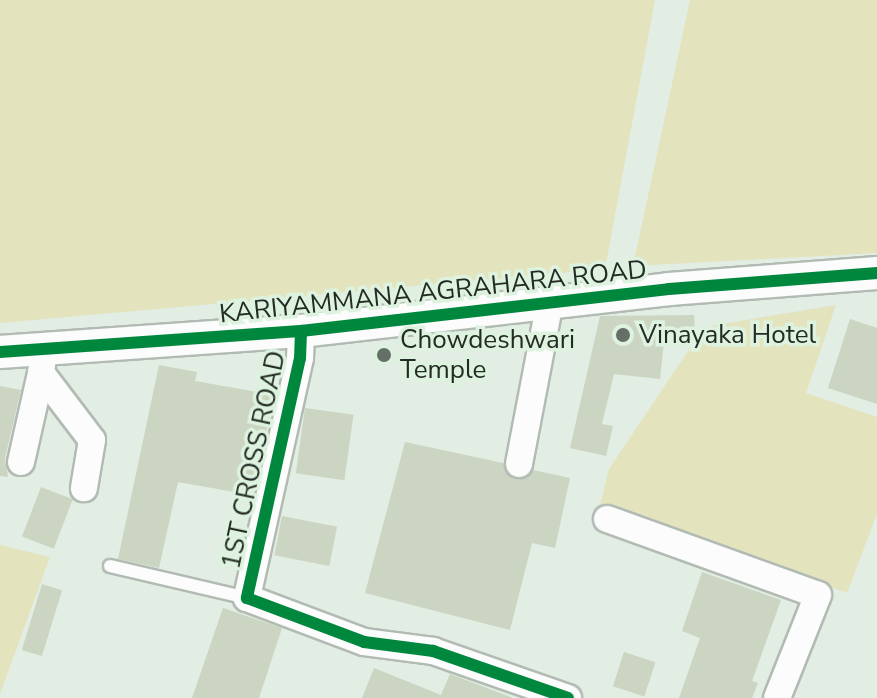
<!DOCTYPE html>
<html>
<head>
<meta charset="utf-8">
<style>
	body { margin:0 }
	#map { position:relative; width:877px; height:698px; overflow:hidden; background:#e2ede3; font-family:"Nunito Sans",sans-serif }
	div>[style] { position:absolute }
	.green>* { inset:0; background:#e3e4be }
	.building>* { inset:0; background:#cbd5c2; transform-origin:0 0 }
	.roads { filter:drop-shadow(2px 0 #b2bbb3) drop-shadow(-2px 0 #b2bbb3) drop-shadow(0 2px #b2bbb3) drop-shadow(0 -2px #b2bbb3) }
	.service>* { height:12px; margin:-6px; padding:0 6px; transform-origin:6px; border-radius:6px; background:#fbfcfb }
	.minor>* { height:26px; margin:-13px; padding:0 13px; transform-origin:13px; border-radius:13px; background:#fbfcfb }
	.tertiary>* { height:32px; margin:-16px; padding:0 16px; transform-origin:16px; border-radius:16px; background:#fbfcfb }
	.cycleway>* { height:12px; margin:-6px; padding:0 6px; transform-origin:6px; border-radius:6px; background:#00873e }
	.dots>* { width:22px; height:22px; translate:-50% -50%; box-sizing:border-box; border:4px solid #ddf2df; border-radius:50% }
	span { translate:-50% -50%; white-space:nowrap; text-align:center; line-height:1.15; -webkit-text-stroke:7px #ddf2df; paint-order:stroke }
	.street-label { font-size:26px; color:#232b24 }
	.poi-label { font-size:26px; color:#232b24 }
	.left { translate:0 -50%; text-align:left }
</style>
</head>
<body>
<div id="map">
	<div class="green">
		<div style="clip-path:polygon(0 0,655px 0,605px 269px,0 323px)"></div>
		<div style="clip-path:polygon(690px 0,877px 0,877px 253px,633px 266px)"></div>
		<div style="clip-path:polygon(836px 305px,806px 393px,877px 417px,877px 514px,847px 593px,600px 505px,609px 469px,704px 327px)"></div>
		<div style="clip-path:polygon(0 545px,50px 557px,0 694px)"></div>
	</div>
	<div class="building">
		<div style="clip-path:polygon(694px 315px,695px 332px,665px 333px,660px 379px,614px 374px,602px 424px,613px 426px,606px 456px,570px 448px,600px 316px)"></div>
		<div style="clip-path:polygon(850px 319px,877px 328px,877px 404px,828px 388px)"></div>
		<div style="clip-path:polygon(159px 365px,197px 372px,195px 381px,275px 395px,251px 495px,178px 482px,159px 568px,118px 559px)"></div>
		<div style="clip-path:polygon(0 386px,21px 390px,5px 458px,8px 477px,0 476px)"></div>
		<div style="left:305px;top:408px;width:49px;height:66px;rotate:8deg"></div>
		<div style="clip-path:polygon(405px 442px,503px 463px,515px 479px,533px 470px,570px 478px,555px 548px,532px 543px,510px 630px,365px 593px)"></div>
		<div style="left:41px;top:487px;width:34px;height:53px;rotate:21deg"></div>
		<div style="left:282px;top:516px;width:56px;height:40px;rotate:11deg"></div>
		<div style="clip-path:polygon(702px 572px,781px 600px,752px 681px,758px 683px,752px 698px,679px 698px,700px 638px,682px 631px)"></div>
		<div style="left:42px;top:584px;width:21px;height:69px;rotate:17deg"></div>
		<div style="clip-path:polygon(223px 608px,282px 628px,259px 698px,192px 698px)"></div>
		<div style="left:624px;top:652px;width:33px;height:36px;rotate:18deg"></div>
		<div style="clip-path:polygon(374px 668px,441px 695px,450px 674px,513px 698px,362px 698px)"></div>
	</div>
	<div class="roads">
		<div class="service">
			<div style="left:110px;top:566px;width:141px;rotate:13.1deg"></div>
		</div>
		<div class="minor">
			<div style="left:301px;top:331px;width:27px;rotate:92deg"></div>
			<div style="left:300px;top:358px;width:246px;rotate:102.5deg"></div>
			<div style="left:247px;top:598px;width:125px;rotate:20.6deg"></div>
			<div style="left:364px;top:642px;width:70px;rotate:7.4deg"></div>
			<div style="left:433px;top:651px;width:143px;rotate:19.2deg"></div>
			<div style="left:44px;top:349px;width:24px;rotate:97deg"></div>
			<div style="left:41px;top:373px;width:84px;rotate:52.7deg"></div>
			<div style="left:92px;top:440px;width:49px;rotate:99.5deg"></div>
			<div style="left:21px;top:462px;width:91px;rotate:-77.3deg"></div>
			<div style="left:519px;top:464px;width:161px;rotate:-79.2deg"></div>
			<div style="left:607px;top:519px;width:224px;rotate:19.8deg"></div>
			<div style="left:818px;top:595px;width:111px;rotate:111.7deg"></div>
		</div>
		<div class="tertiary">
			<div style="left:0;top:352px;width:302px;rotate:-4deg"></div>
			<div style="left:301px;top:331px;width:370px;rotate:-6.5deg"></div>
			<div style="left:669px;top:289px;width:209px;rotate:-4.4deg"></div>
		</div>
	</div>
	<div class="cycleway">
		<div style="left:301px;top:331px;width:27px;rotate:92deg"></div>
		<div style="left:300px;top:358px;width:246px;rotate:102.5deg"></div>
		<div style="left:247px;top:598px;width:125px;rotate:20.6deg"></div>
		<div style="left:364px;top:642px;width:70px;rotate:7.4deg"></div>
		<div style="left:433px;top:651px;width:143px;rotate:19.2deg"></div>
		<div style="left:0;top:352px;width:302px;rotate:-4deg"></div>
		<div style="left:301px;top:331px;width:370px;rotate:-6.5deg"></div>
		<div style="left:669px;top:289px;width:209px;rotate:-4.4deg"></div>
	</div>
	<div class="dots">
		<div style="left:623px;top:335px;background:#666f67"></div>
		<div style="left:384px;top:355px;background:#666f67"></div>
	</div>
	<div class="street-label">
		<span style="left:433px;top:292px;rotate:-6deg">KARIYAMMANA AGRAHARA ROAD</span>
		<span style="left:254px;top:460px;rotate:-78deg">1ST CROSS ROAD</span>
	</div>
	<div class="poi-label">
		<span class="left" style="left:639px;top:335px">Vinayaka Hotel</span>
		<span class="left" style="left:400px;top:355px">Chowdeshwari<br>Temple</span>
	</div>
</div>
</body>
</html>
